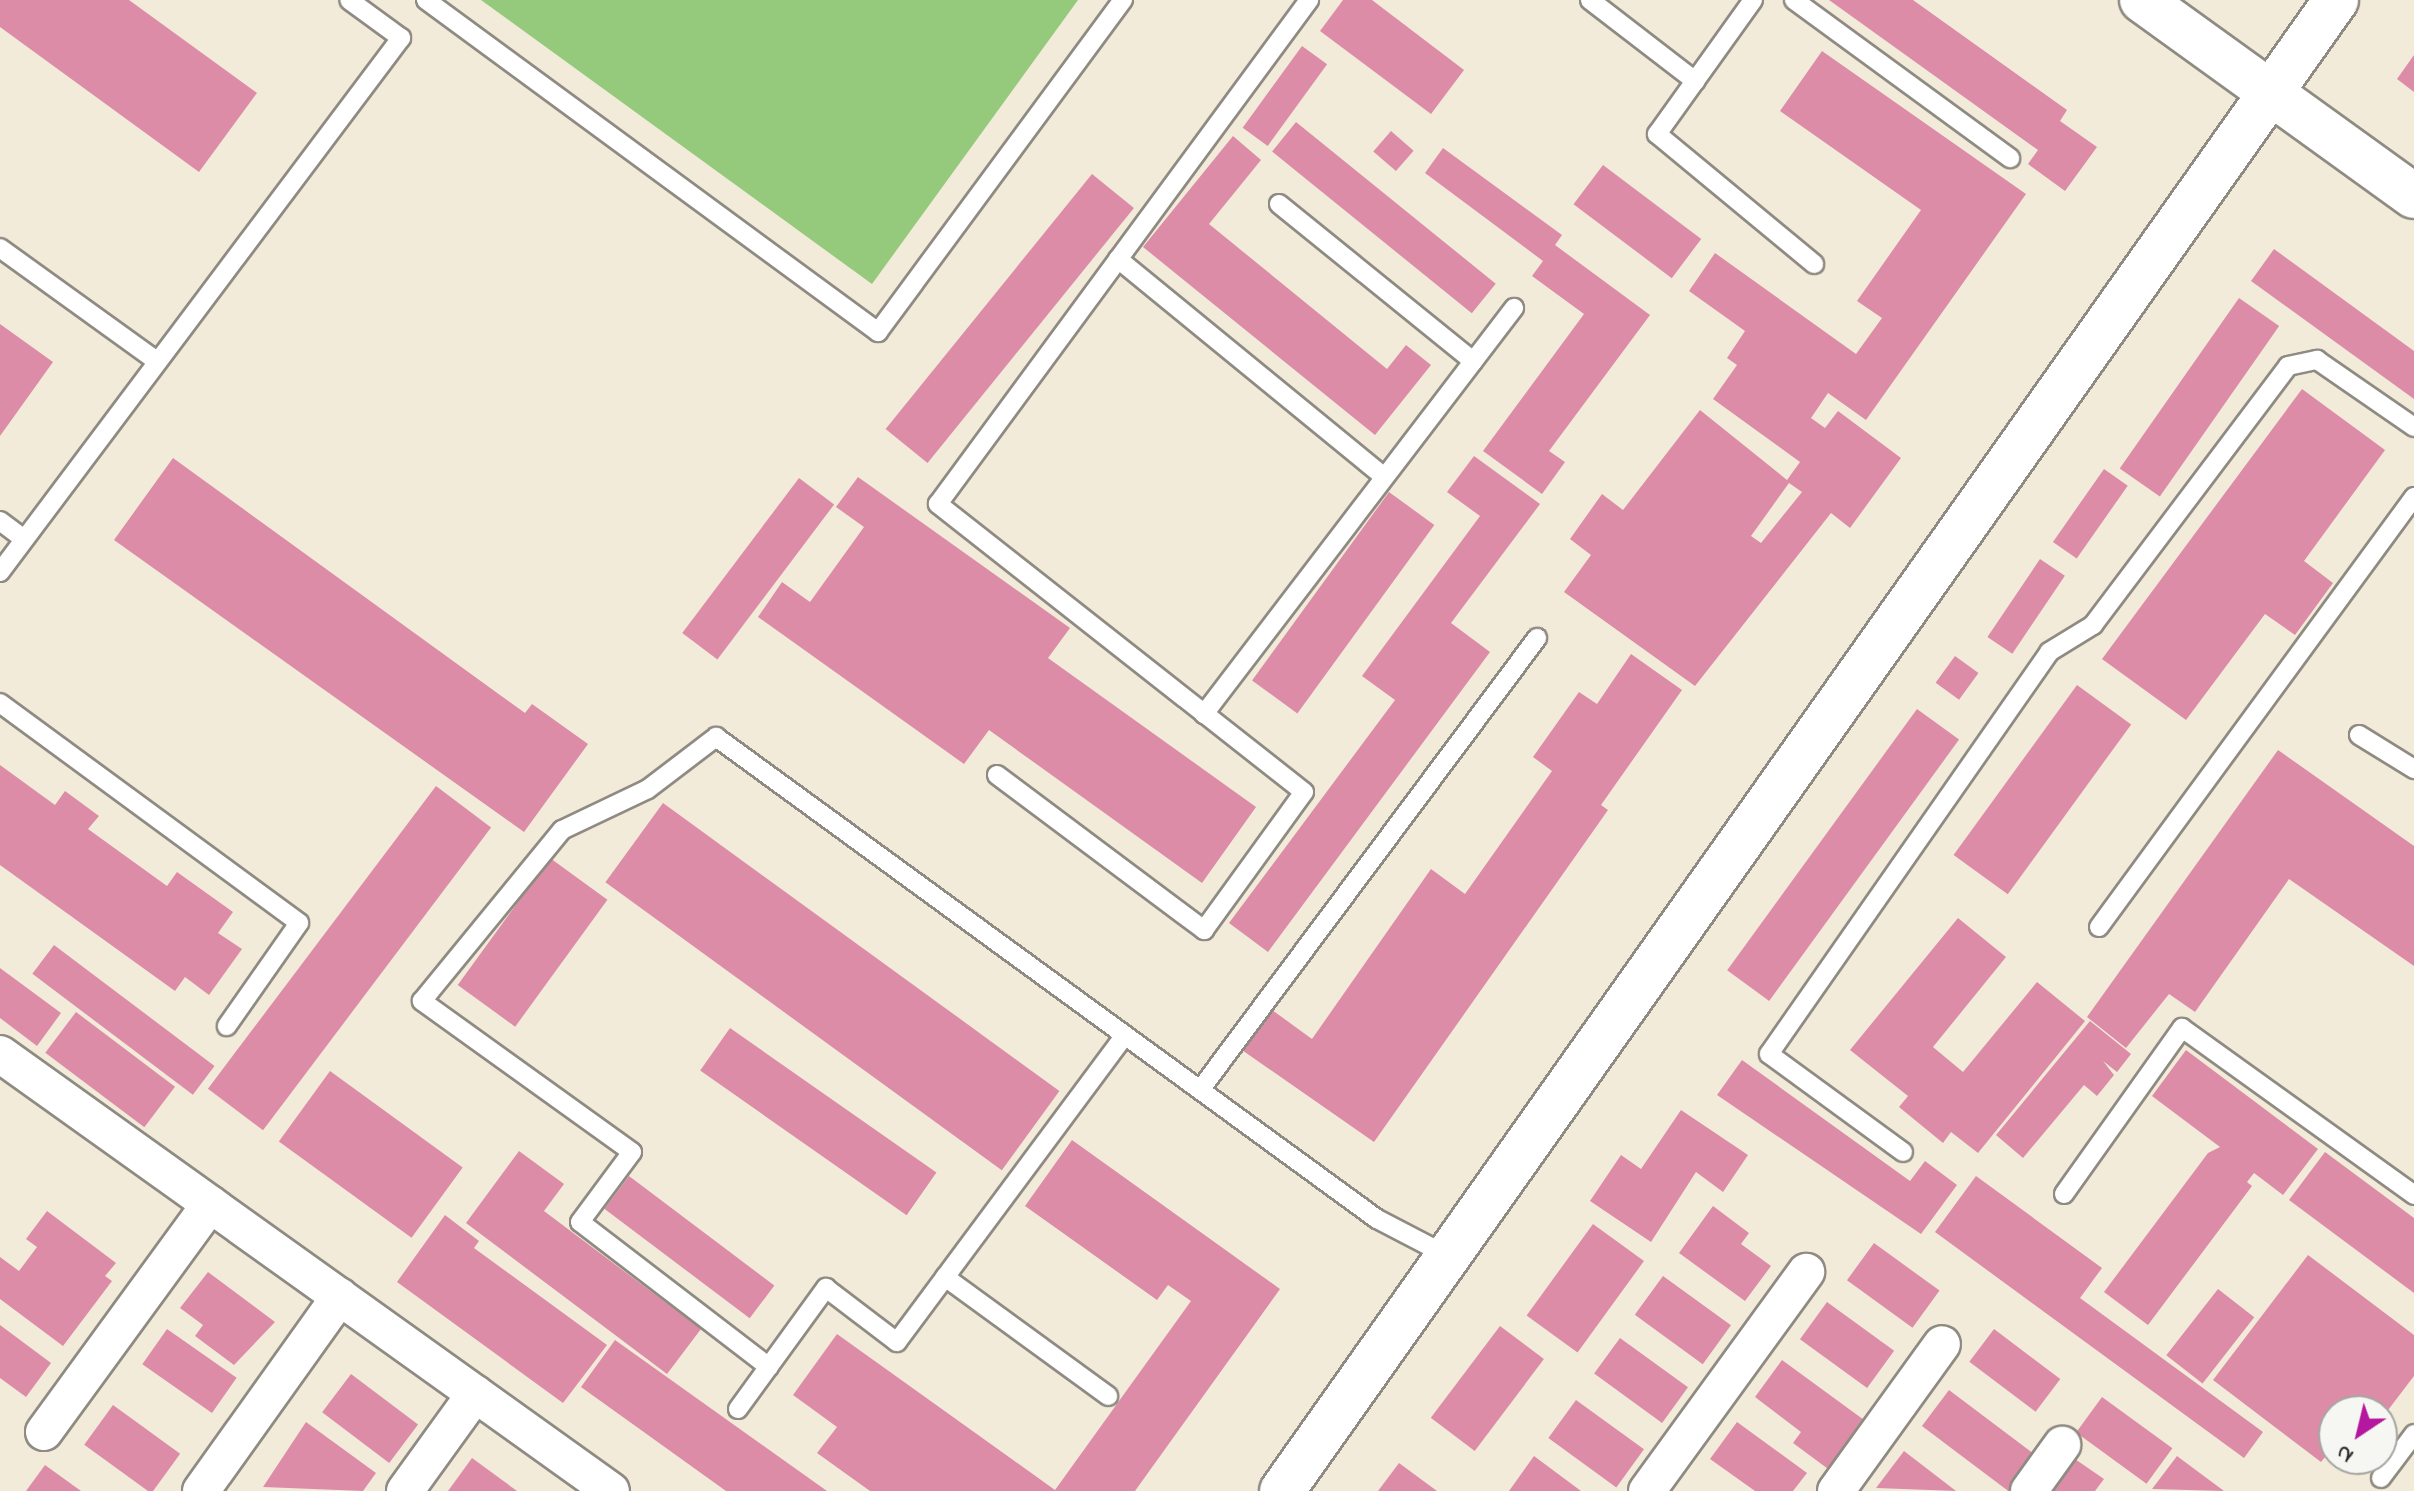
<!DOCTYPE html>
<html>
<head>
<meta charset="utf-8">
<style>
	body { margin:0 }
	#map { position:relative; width:2414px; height:1491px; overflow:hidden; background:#f3ebd9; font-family:"Indie Flower",sans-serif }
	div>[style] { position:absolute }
	.green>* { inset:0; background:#95c97b }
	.building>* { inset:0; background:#dd8ca8; transform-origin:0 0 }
	.roads { filter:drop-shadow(2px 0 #8f8b82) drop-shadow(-2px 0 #8f8b82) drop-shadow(0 2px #8f8b82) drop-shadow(0 -2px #8f8b82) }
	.service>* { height:18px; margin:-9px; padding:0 9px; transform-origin:9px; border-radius:9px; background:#fff }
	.minor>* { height:36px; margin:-18px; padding:0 18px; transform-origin:18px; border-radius:18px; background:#fff }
	.tertiary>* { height:44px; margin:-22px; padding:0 22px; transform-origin:22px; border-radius:22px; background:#fff }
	span { translate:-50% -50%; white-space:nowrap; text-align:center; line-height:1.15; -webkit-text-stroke:7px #f6f6f2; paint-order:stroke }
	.north { position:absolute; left:2318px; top:1395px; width:80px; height:80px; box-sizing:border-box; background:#f6f6f2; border:2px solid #a5a5a2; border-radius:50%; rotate:215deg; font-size:22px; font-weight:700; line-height:32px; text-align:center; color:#2b2b2b }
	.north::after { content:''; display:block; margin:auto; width:28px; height:36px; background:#b5179e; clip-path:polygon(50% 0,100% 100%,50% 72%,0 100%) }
</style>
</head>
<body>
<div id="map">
	<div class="green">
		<div style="clip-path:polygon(481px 0,1078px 0,872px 284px)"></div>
	</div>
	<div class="building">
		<div style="clip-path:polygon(0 0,129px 0,257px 93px,199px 172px,0 27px)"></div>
		<div style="clip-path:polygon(1343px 0,1372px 0,1464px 70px,1431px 114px,1320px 31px)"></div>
		<div style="clip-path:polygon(1829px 0,1913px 0,2067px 110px,2060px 121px,2097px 147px,2065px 191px,2028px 164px,2038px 150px)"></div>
		<div style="left:1302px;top:46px;width:31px;height:101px;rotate:36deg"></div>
		<div style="clip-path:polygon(evenodd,1822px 51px,2026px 194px,1866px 420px,1828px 393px,1811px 418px,1825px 428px,1838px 411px,1901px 458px,1850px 528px,1831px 513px,1695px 686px,1564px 592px,1591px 555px,1570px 539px,1602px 494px,1623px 510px,1700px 410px,1787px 480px,1800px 462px,1713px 399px,1737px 365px,1727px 358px,1745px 331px,1689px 291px,1715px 253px,1856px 354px,1882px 318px,1857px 301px,1921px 210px,1780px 111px,1822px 51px,1789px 483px,1802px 492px,1761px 543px,1751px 536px,1789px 483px)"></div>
		<div style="clip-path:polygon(2414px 55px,2414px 92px,2397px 79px)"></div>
		<div style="left:1296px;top:122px;width:257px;height:38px;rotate:39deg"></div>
		<div style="left:1391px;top:131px;width:30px;height:27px;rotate:41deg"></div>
		<div style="clip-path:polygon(1233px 136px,1261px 160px,1209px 224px,1387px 369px,1406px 345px,1431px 365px,1375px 435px,1143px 247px)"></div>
		<div style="clip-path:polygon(1443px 148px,1562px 235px,1555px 245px,1650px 315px,1549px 451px,1565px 462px,1542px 494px,1483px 451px,1584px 314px,1532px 276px,1543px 261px,1425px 173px)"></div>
		<div style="left:1603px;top:165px;width:123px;height:49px;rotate:37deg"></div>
		<div style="left:1092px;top:174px;width:54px;height:328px;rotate:39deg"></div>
		<div style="clip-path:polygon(2274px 249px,2414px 351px,2414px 399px,2251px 281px)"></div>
		<div style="left:2239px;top:298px;width:49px;height:208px;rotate:35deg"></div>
		<div style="clip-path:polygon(0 324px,53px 362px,0 436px)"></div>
		<div style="clip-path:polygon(2302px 389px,2385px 450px,2304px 561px,2333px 583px,2295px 635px,2265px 614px,2186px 720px,2102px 659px)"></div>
		<div style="clip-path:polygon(1474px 456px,1540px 504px,1451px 623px,1490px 652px,1268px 952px,1229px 923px,1395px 700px,1362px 676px,1480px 516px,1447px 492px)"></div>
		<div style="clip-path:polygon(173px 458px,525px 713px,532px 704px,588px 744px,524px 832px,114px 540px)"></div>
		<div style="left:2104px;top:469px;width:29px;height:89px;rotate:35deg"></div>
		<div style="clip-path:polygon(858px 477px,1070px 628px,1048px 658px,1256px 807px,1202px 883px,989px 730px,964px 764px,758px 617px,782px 582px,810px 602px,864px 527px,836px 507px)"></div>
		<div style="left:799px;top:478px;width:44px;height:194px;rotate:37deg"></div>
		<div style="left:1389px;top:492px;width:56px;height:233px;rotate:36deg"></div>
		<div style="left:2040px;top:559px;width:30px;height:94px;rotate:34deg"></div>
		<div style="clip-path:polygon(1631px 654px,1682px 690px,1601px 805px,1608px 810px,1374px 1142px,1239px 1048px,1268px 1007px,1312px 1039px,1431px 869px,1465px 894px,1552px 771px,1533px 757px,1579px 692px,1597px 704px)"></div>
		<div style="left:1955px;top:656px;width:29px;height:33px;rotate:36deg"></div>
		<div style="left:2077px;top:685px;width:67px;height:210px;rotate:36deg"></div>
		<div style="left:1917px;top:709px;width:52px;height:323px;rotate:36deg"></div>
		<div style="clip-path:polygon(2278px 750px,2414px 846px,2414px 966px,2289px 879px,2195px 1012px,2169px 994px,2126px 1048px,2087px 1017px)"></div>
		<div style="clip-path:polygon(0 765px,55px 805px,65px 791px,99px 816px,88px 829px,167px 886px,177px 872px,233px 912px,218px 933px,242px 949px,209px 995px,185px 977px,175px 991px,0 865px)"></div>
		<div style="left:436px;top:786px;width:69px;height:379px;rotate:37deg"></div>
		<div style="left:663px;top:803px;width:490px;height:98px;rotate:36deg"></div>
		<div style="left:550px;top:858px;width:71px;height:157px;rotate:36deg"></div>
		<div style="clip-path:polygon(1958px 918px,2006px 957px,1933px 1047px,1963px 1072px,2037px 982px,2085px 1021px,1978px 1153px,1951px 1132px,1943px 1143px,1899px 1107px,1908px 1096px,1850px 1050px)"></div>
		<div style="left:54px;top:945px;width:201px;height:36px;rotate:37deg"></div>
		<div style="clip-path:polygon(0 968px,61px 1013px,37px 1046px,0 1018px)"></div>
		<div style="left:76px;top:1012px;width:124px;height:51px;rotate:37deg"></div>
		<div style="clip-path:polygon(2090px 1021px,2131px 1054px,2117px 1072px,2103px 1061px,2114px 1075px,2097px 1096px,2084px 1085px,2023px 1158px,1996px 1135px)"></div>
		<div style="left:730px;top:1028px;width:252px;height:52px;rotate:35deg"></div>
		<div style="clip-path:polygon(2186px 1050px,2318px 1149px,2283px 1195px,2254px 1173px,2247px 1182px,2252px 1186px,2148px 1325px,2104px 1292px,2208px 1153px,2220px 1147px,2152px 1096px)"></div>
		<div style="clip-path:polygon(1742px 1060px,1910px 1181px,1925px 1161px,1957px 1185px,1921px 1234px,1717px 1095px)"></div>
		<div style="left:330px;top:1071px;width:164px;height:87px;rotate:36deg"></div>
		<div style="clip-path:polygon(1681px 1110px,1748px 1155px,1723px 1192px,1696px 1172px,1651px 1242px,1590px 1201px,1621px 1155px,1641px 1169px)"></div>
		<div style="clip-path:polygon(1072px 1140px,1280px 1289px,1135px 1491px,870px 1491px,817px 1453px,837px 1427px,793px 1395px,837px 1334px,1055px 1490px,1191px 1301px,1168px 1285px,1157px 1300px,1025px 1206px)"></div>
		<div style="clip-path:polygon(519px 1151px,564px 1184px,544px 1211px,701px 1329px,667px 1374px,466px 1223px)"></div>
		<div style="clip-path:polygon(2325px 1152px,2414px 1218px,2414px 1293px,2289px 1200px)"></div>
		<div style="left:629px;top:1176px;width:182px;height:41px;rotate:37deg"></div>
		<div style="clip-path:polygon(1976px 1176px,2102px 1268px,2080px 1298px,2263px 1432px,2244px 1458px,1935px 1232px)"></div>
		<div style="clip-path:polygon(1713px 1206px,1749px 1233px,1741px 1244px,1771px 1266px,1745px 1301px,1679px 1253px)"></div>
		<div style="clip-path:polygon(47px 1211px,116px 1263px,105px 1276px,112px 1281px,63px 1346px,0 1299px,0 1257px,19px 1271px,37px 1247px,26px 1239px)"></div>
		<div style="clip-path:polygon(445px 1215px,479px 1241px,474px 1248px,607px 1345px,563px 1403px,397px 1282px)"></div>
		<div style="left:1593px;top:1224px;width:63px;height:113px;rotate:36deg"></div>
		<div style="left:1874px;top:1243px;width:81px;height:46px;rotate:36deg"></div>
		<div style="clip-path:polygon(2308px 1255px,2414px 1335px,2414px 1376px,2382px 1418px,2382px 1411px,2334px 1411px,2334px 1446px,2321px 1462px,2213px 1380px)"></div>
		<div style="clip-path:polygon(208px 1272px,275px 1322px,234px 1365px,195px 1336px,203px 1325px,180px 1308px)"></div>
		<div style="left:1663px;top:1276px;width:84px;height:48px;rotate:36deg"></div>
		<div style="left:2218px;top:1289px;width:46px;height:84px;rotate:38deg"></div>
		<div style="left:1827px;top:1302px;width:83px;height:46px;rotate:36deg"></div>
		<div style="clip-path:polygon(0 1325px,51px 1363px,26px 1397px,0 1378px)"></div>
		<div style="left:1500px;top:1326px;width:55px;height:115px;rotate:37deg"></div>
		<div style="left:167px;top:1329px;width:85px;height:43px;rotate:35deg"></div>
		<div style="left:1994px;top:1329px;width:83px;height:41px;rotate:37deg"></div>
		<div style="left:1620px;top:1338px;width:84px;height:44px;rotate:36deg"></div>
		<div style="clip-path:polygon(615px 1340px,827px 1491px,726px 1491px,581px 1387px)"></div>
		<div style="clip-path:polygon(1782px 1360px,1875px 1428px,1839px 1477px,1793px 1443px,1801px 1432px,1755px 1397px)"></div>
		<div style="left:351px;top:1374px;width:84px;height:48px;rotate:37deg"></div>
		<div style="left:1949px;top:1390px;width:113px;height:45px;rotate:37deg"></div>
		<div style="left:2102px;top:1397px;width:87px;height:44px;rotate:36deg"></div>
		<div style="left:1576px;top:1400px;width:84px;height:47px;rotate:36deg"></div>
		<div style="left:113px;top:1405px;width:83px;height:49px;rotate:36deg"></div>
		<div style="clip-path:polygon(306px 1422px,376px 1473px,363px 1491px,263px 1487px)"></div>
		<div style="clip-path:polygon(1737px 1422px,1807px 1473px,1793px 1491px,1755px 1491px,1710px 1459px)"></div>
		<div style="clip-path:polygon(1904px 1451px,1956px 1491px,1876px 1488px)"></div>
		<div style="clip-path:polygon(1534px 1456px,1581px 1491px,1509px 1491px)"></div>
		<div style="clip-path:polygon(2177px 1456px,2224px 1491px,2152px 1489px)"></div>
		<div style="clip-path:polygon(2072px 1457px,2104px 1479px,2095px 1491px,2048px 1491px)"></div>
		<div style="clip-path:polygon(472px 1458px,517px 1491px,448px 1491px)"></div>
		<div style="clip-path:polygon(1399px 1463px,1437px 1491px,1378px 1491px)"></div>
		<div style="clip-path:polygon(45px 1465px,81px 1491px,26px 1491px)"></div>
	</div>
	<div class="roads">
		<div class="service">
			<div style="left:426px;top:0;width:561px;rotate:36.3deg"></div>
			<div style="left:878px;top:332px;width:413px;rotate:-53.6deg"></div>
			<div style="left:1590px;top:0;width:133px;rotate:37.6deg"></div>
			<div style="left:1753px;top:0;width:165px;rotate:125.6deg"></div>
			<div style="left:1657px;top:134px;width:204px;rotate:39.6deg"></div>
			<div style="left:1794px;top:0;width:268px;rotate:36.2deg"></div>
			<div style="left:1279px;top:204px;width:250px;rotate:39deg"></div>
			<div style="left:0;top:248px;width:190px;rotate:35.8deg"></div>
			<div style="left:1118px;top:259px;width:344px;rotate:39.3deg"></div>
			<div style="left:0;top:521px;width:30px;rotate:37deg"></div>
			<div style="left:0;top:572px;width:668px;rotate:-53.1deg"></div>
			<div style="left:401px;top:38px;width:64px;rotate:-143.8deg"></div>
			<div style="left:0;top:703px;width:371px;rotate:36.3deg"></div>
			<div style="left:299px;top:923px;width:126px;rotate:125deg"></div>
			<div style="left:1204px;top:714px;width:511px;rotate:-52.64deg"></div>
			<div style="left:2359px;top:735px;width:65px;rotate:31.7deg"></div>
			<div style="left:997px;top:775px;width:259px;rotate:36.8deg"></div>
			<div style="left:1204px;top:930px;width:170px;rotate:-54.1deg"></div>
			<div style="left:1304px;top:792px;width:466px;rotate:-141.8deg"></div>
			<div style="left:938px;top:504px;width:626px;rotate:-53.64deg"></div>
			<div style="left:2099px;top:927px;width:533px;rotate:-53.78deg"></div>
			<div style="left:1200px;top:1090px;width:564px;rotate:-53.29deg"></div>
			<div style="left:1903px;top:1152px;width:166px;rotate:-143.8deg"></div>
			<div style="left:1769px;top:1054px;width:490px;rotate:-55.1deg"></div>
			<div style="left:2049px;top:652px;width:52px;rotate:-31.5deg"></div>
			<div style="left:2093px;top:625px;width:324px;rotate:-53deg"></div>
			<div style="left:2288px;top:366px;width:30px;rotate:-12deg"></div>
			<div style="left:2317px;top:360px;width:118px;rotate:34.6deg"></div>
			<div style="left:2064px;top:1194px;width:204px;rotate:-54.6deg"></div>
			<div style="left:2182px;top:1028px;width:286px;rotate:35.7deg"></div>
			<div style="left:945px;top:1277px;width:202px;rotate:36.1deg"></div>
			<div style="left:769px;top:1367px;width:238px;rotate:-142.5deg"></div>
			<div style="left:580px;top:1222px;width:87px;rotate:-53.4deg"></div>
			<div style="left:632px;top:1152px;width:259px;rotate:-144.3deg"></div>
			<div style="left:422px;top:1001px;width:221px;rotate:-50.7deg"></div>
			<div style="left:562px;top:830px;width:95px;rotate:-25.5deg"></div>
			<div style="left:648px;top:789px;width:86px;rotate:-37.4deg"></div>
			<div style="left:716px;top:737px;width:818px;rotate:36.1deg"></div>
			<div style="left:1377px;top:1219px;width:80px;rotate:27.5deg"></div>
			<div style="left:738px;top:1409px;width:150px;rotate:-54deg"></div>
			<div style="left:826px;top:1288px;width:89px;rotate:37.3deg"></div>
			<div style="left:897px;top:1342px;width:382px;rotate:-53.4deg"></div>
			<div style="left:2381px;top:1478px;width:55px;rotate:-53.1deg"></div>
		</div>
		<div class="minor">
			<div style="left:0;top:1054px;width:751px;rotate:35.57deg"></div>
			<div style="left:44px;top:1432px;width:282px;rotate:-53.9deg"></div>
			<div style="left:201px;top:1491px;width:239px;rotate:-54.5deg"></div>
			<div style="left:405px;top:1491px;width:120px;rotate:-54.2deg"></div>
			<div style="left:1647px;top:1491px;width:271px;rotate:-54deg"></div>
			<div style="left:1836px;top:1491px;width:181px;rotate:-54.2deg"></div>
			<div style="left:2029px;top:1491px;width:57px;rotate:-54.3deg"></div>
		</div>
		<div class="tertiary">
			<div style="left:2142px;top:0;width:335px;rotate:35.8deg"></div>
			<div style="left:1282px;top:1491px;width:1826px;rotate:-54.74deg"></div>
		</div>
	</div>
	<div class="north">N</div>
</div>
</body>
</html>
